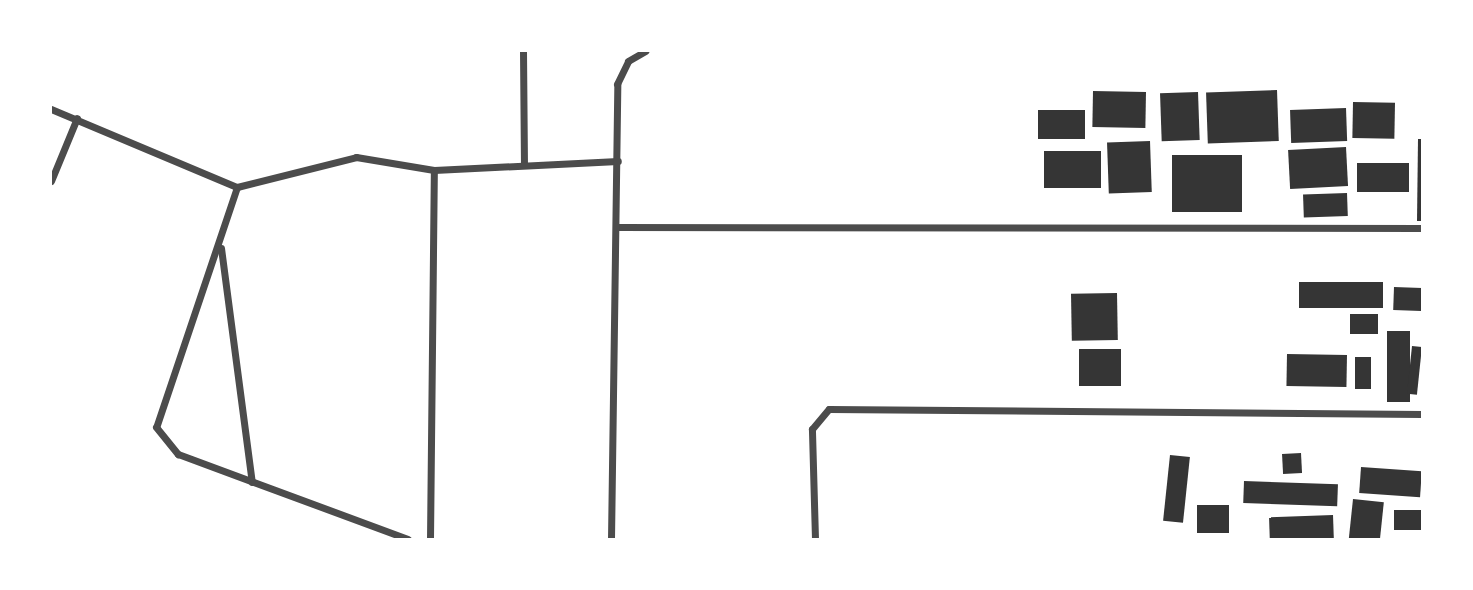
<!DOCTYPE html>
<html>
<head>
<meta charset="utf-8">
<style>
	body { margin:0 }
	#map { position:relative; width:1473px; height:590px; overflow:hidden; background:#fff; font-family:"IBM Plex Sans",sans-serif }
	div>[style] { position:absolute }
	.building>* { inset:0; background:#353535; transform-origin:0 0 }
	.minor>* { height:7px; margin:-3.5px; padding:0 3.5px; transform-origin:3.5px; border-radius:3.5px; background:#4c4c4c }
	span { translate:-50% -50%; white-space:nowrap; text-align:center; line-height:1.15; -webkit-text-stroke:6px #fff; paint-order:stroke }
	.frame { position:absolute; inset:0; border:52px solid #fff; pointer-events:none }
</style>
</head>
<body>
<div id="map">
	<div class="building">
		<div style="left:1277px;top:90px;width:51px;height:71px;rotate:88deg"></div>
		<div style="left:1093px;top:91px;width:53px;height:36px;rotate:1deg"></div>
		<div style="left:1198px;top:92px;width:48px;height:38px;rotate:88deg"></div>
		<div style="left:1353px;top:102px;width:42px;height:36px;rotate:1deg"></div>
		<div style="left:1346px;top:108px;width:33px;height:56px;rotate:88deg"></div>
		<div style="left:1038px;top:110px;width:47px;height:29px"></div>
		<div style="clip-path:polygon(1418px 139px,1422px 139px,1422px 221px,1417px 221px)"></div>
		<div style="left:1150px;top:141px;width:51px;height:43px;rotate:88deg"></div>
		<div style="left:1346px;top:147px;width:39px;height:58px;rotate:87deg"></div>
		<div style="left:1101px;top:151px;width:37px;height:57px;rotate:90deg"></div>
		<div style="left:1172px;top:155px;width:70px;height:57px"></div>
		<div style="left:1409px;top:163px;width:29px;height:52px;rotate:90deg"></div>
		<div style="left:1347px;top:193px;width:23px;height:44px;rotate:88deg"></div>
		<div style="left:1383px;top:282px;width:26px;height:84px;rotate:90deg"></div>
		<div style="left:1394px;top:287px;width:28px;height:23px;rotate:2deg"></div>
		<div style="left:1117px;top:293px;width:47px;height:46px;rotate:89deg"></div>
		<div style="left:1350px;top:314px;width:28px;height:20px"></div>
		<div style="left:1387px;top:331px;width:23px;height:71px"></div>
		<div style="left:1412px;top:346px;width:10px;height:48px;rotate:6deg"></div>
		<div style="left:1079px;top:349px;width:42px;height:37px"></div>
		<div style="left:1287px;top:354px;width:60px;height:32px;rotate:1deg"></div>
		<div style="left:1355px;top:357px;width:16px;height:32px"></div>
		<div style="left:1301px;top:453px;width:20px;height:19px;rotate:87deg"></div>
		<div style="left:1170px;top:455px;width:20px;height:66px;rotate:6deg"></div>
		<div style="left:1361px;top:467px;width:61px;height:26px;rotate:4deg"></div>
		<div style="left:1244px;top:481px;width:94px;height:22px;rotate:2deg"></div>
		<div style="left:1353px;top:499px;width:31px;height:40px;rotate:6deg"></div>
		<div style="left:1197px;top:505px;width:32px;height:28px"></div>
		<div style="left:1394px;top:510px;width:28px;height:20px"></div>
		<div style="left:1333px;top:515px;width:24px;height:64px;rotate:88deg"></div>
	</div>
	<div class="minor">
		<div style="left:523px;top:51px;width:114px;rotate:89.5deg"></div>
		<div style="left:51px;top:109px;width:202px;rotate:22.8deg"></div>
		<div style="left:237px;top:187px;width:123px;rotate:-14.1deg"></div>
		<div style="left:356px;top:157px;width:79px;rotate:9.5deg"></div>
		<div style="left:434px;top:170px;width:184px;rotate:-2.8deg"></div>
		<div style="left:51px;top:181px;width:68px;rotate:-67.6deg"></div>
		<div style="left:237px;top:187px;width:253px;rotate:108.6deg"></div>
		<div style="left:156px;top:427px;width:35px;rotate:51deg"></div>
		<div style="left:178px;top:454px;width:245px;rotate:20.3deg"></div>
		<div style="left:616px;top:227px;width:806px;rotate:0.07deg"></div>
		<div style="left:221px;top:248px;width:236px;rotate:82.5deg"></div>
		<div style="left:430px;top:539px;width:369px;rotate:-89.4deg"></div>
		<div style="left:611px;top:539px;width:455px;rotate:-89.2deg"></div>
		<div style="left:617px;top:84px;width:25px;rotate:-64deg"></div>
		<div style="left:628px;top:61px;width:20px;rotate:-30deg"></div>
		<div style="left:815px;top:539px;width:110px;rotate:-91.6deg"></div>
		<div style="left:812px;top:429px;width:26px;rotate:-50deg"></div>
		<div style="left:829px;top:409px;width:593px;rotate:0.48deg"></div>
	</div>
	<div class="frame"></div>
</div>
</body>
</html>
